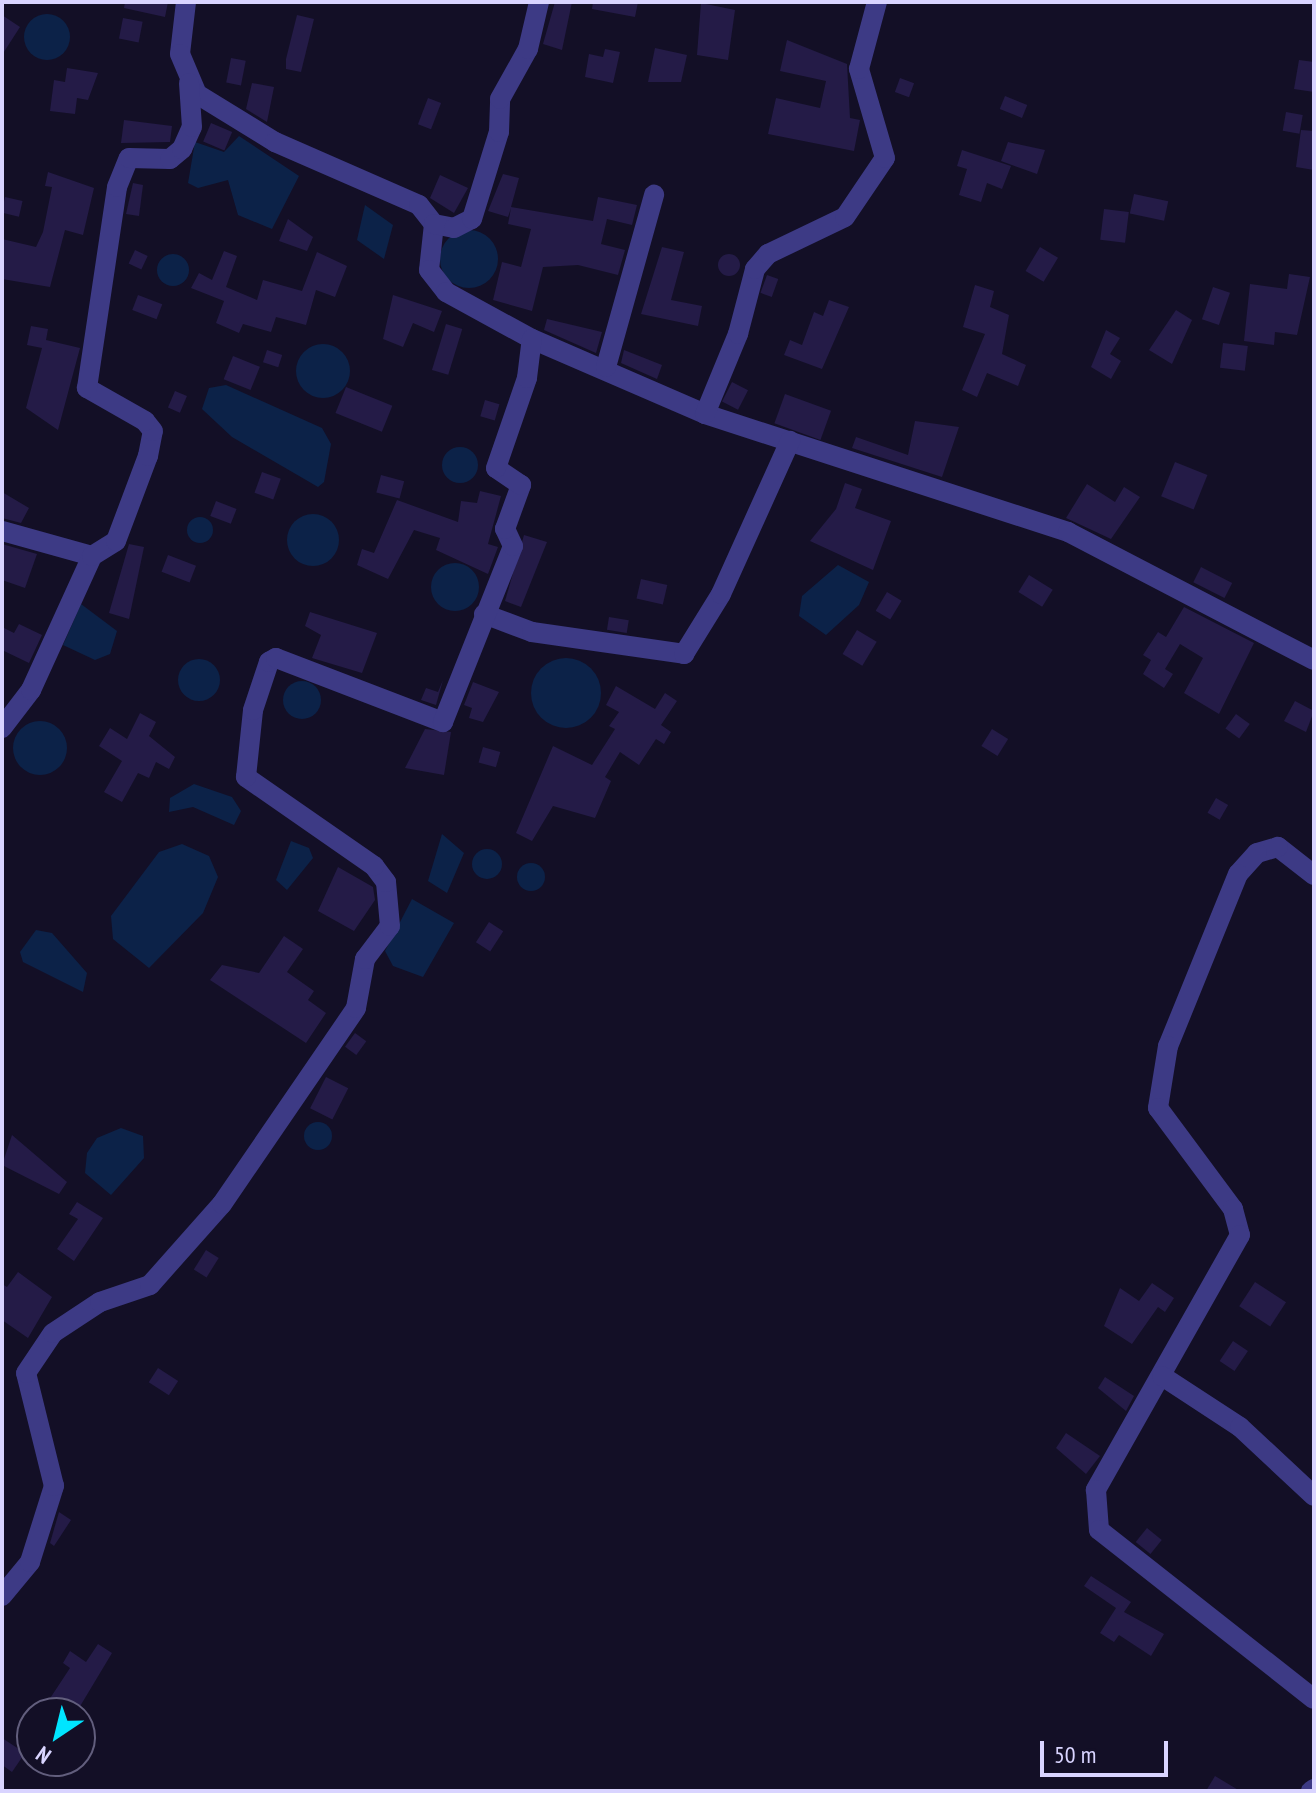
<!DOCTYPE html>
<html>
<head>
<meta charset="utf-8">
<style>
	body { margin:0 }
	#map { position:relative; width:1316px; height:1793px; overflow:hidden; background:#130f26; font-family:"PT Sans Narrow",sans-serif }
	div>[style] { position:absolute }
	.water>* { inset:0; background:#0c2248 }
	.round { border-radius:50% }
	.building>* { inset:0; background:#241b47; transform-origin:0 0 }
	.minor>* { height:20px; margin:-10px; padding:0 10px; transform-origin:10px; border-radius:10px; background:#3d3a85 }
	span { translate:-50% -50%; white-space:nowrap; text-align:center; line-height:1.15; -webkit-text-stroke:6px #130f26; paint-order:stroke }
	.frame { position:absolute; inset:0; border:4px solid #d9d4ff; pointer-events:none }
	.north { position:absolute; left:16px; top:1697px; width:80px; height:80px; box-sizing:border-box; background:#130f26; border:2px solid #625e7d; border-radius:50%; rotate:215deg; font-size:22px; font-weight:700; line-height:32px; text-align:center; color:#d9d4ff }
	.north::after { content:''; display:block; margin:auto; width:28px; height:36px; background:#00e5ff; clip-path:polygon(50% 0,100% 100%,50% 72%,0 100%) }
	.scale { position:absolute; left:1040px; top:1741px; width:128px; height:36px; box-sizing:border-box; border:4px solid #d9d4ff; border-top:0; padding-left:10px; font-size:24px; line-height:28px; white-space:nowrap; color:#d9d4ff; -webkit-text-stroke:6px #130f26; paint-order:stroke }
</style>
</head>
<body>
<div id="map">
	<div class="water">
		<div class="round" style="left:24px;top:14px;width:46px;height:46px"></div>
		<div style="clip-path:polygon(239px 136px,299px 176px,272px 229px,238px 215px,228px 180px,198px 188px,188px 183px,195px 142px,224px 152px)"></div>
		<div style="clip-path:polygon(365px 205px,393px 225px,384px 259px,357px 240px)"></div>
		<div class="round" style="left:440px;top:230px;width:58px;height:58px"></div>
		<div class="round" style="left:157px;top:254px;width:32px;height:32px"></div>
		<div class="round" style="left:296px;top:344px;width:54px;height:54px"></div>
		<div style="clip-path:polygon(226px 385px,322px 428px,331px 444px,324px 482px,318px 487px,232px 437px,202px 409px,209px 388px)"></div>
		<div class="round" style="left:442px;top:447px;width:36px;height:36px"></div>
		<div class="round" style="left:287px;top:514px;width:52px;height:52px"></div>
		<div class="round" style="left:187px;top:517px;width:26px;height:26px"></div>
		<div class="round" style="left:431px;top:563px;width:48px;height:48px"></div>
		<div style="clip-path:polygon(838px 565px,869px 582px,859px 605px,826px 635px,799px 616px,802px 596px)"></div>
		<div style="clip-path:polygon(81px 604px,117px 631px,110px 654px,95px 660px,63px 645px)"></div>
		<div class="round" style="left:531px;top:658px;width:70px;height:70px"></div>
		<div class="round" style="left:178px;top:659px;width:42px;height:42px"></div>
		<div class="round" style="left:283px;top:681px;width:38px;height:38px"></div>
		<div class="round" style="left:13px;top:721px;width:54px;height:54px"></div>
		<div style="clip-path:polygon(194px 784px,232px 797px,241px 811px,234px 825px,193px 807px,169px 812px,170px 798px)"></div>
		<div style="clip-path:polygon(442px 834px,464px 853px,447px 893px,428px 881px)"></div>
		<div style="clip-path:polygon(291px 841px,309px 848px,313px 858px,287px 890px,276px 880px)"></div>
		<div style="clip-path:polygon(182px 844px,209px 856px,218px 877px,203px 913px,149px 968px,113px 939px,111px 916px,159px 852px)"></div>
		<div class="round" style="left:472px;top:849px;width:30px;height:30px"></div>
		<div class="round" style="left:517px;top:863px;width:28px;height:28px"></div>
		<div style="clip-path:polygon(412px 899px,454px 923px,423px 977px,393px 966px,385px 951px)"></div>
		<div style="clip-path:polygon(36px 930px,52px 933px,87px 973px,83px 992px,23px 962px,20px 952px)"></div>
		<div class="round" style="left:304px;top:1122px;width:28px;height:28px"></div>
		<div style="clip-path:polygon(121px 1128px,143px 1136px,144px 1158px,111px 1195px,85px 1173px,87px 1153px,97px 1138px)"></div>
	</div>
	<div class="building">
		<div style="clip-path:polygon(125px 2px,168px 2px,165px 17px,124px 8px)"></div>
		<div style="clip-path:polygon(555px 2px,572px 2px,562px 50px,543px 44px)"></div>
		<div style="clip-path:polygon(593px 2px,638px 2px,635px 17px,592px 9px)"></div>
		<div style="clip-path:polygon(701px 3px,735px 10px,728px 60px,697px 55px)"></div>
		<div style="clip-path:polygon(2px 15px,20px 27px,2px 55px)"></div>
		<div style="clip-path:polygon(297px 15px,314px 19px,301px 72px,286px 69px,286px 59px)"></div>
		<div style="left:123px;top:18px;width:20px;height:21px;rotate:11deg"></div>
		<div style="clip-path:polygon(787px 40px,847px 64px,850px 118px,860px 120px,854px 151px,768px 134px,776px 98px,820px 108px,826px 81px,780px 71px)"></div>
		<div style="clip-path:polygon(655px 48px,687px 55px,681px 82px,648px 82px)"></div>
		<div style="clip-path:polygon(605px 49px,620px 52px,613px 83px,585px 77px,589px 54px,603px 57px)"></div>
		<div style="left:231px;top:58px;width:15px;height:25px;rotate:11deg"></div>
		<div style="clip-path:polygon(1299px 60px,1314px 62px,1314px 92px,1294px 89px)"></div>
		<div style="clip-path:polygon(67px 68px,98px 73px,88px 100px,77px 98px,75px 114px,50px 111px,54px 80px,65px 82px)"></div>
		<div style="left:900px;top:78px;width:15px;height:15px;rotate:20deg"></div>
		<div style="clip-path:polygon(252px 83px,274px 87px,267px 122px,246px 109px)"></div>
		<div style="left:1005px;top:96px;width:24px;height:14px;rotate:22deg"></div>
		<div style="left:428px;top:98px;width:14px;height:28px;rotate:21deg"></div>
		<div style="left:1286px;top:112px;width:17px;height:19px;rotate:10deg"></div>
		<div style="clip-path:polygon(124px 120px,172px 126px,170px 142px,121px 143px)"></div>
		<div style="left:211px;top:123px;width:23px;height:20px;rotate:23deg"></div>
		<div style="clip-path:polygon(1301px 130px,1314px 131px,1314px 170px,1296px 167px)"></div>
		<div style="clip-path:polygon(1008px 142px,1045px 150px,1037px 174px,1001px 161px)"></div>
		<div style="clip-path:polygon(962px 150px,1011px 166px,1002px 189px,987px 183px,981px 202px,959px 195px,967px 169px,957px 166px)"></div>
		<div style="clip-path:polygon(48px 172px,94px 188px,83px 235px,65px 230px,50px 287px,2px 279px,2px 239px,36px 247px,43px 232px,52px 187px,45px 186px)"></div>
		<div style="clip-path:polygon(503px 174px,519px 178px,511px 207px,593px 221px,598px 197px,637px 205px,632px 225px,607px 219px,601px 244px,625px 250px,618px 275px,578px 265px,543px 267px,532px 311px,493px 300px,502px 262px,521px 267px,531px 229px,508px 224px,511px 208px,508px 217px,488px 211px)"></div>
		<div style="clip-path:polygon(440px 175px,468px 188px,454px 213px,430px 198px)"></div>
		<div style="clip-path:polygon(133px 183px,143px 185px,139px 216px,126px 214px)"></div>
		<div style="left:1134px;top:194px;width:35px;height:20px;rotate:12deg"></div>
		<div style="left:5px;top:197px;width:18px;height:16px;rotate:13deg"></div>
		<div style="left:1104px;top:209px;width:25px;height:31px;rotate:7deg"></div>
		<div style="clip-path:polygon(288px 219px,313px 237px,307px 251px,279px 241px)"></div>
		<div style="clip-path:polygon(662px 247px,684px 252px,671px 300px,702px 306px,698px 326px,641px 314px)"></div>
		<div style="left:1040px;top:247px;width:21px;height:28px;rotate:31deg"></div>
		<div style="left:135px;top:250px;width:14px;height:15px;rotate:25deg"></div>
		<div style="clip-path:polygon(224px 251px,237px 256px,226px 287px,257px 300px,263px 280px,302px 291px,317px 252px,347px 266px,335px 297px,316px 290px,306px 325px,276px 317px,271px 332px,243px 324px,239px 333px,216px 323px,224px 301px,191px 288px,199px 273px,212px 280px)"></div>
		<div class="round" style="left:718px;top:254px;width:22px;height:22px"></div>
		<div style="clip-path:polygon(1289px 274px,1310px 277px,1297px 335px,1275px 332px,1274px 345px,1244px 341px,1250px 284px,1287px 289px)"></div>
		<div style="left:767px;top:275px;width:12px;height:19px;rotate:20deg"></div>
		<div style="clip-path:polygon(975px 285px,994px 291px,990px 307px,1009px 315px,1002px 354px,1026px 365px,1018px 386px,987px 373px,977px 397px,962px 390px,985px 334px,963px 327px)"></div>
		<div style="left:1213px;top:287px;width:18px;height:34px;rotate:19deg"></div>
		<div style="left:138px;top:295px;width:26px;height:16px;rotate:21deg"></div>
		<div style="clip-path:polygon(393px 295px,442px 311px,434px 332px,413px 323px,403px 347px,383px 339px)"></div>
		<div style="clip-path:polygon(829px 300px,849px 307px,822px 369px,784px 355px,790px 340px,802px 345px,814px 312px,823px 316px)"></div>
		<div style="clip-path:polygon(1176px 310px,1192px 320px,1172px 364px,1149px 350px)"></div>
		<div style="clip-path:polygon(547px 319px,602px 332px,596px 353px,544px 330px)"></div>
		<div style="left:446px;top:324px;width:17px;height:48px;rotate:17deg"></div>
		<div style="clip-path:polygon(31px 326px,48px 329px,46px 340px,80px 348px,58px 430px,26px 408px,42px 348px,27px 345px)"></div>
		<div style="clip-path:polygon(1106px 330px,1120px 338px,1110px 354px,1121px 361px,1111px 379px,1091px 367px)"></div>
		<div style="left:1223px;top:343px;width:25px;height:25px;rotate:7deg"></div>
		<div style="left:267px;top:350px;width:16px;height:13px;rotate:18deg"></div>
		<div style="clip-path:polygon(624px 350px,662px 365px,657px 379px,621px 363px)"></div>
		<div style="left:233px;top:356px;width:29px;height:25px;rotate:22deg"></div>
		<div style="left:732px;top:382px;width:18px;height:22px;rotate:27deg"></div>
		<div style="left:346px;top:387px;width:50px;height:28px;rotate:22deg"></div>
		<div style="left:175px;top:391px;width:13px;height:18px;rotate:23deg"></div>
		<div style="left:785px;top:394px;width:49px;height:31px;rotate:20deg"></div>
		<div style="left:485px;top:400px;width:15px;height:17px;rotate:16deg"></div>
		<div style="clip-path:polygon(915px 421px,959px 427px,942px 477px,852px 448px,856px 437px,908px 455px)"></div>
		<div style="left:1175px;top:462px;width:35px;height:37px;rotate:22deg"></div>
		<div style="left:262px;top:472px;width:20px;height:22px;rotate:20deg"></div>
		<div style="left:381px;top:475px;width:24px;height:18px;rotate:15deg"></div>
		<div style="clip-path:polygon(845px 483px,862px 489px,855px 508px,891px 521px,873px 570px,810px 541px,836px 509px)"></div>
		<div style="clip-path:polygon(1087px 484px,1115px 502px,1124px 487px,1140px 497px,1111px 539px,1066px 518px)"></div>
		<div style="clip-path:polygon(480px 491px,501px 496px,488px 544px,498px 547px,488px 574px,436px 550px,440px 538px,414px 530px,388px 579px,357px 565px,362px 549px,374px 553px,397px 500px,458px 522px,461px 501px,477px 503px)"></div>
		<div style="clip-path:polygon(2px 492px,29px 508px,21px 523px,2px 518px)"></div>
		<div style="left:216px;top:501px;width:22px;height:16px;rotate:21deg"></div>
		<div style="clip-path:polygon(524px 535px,547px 542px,521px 607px,505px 601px)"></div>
		<div style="clip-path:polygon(2px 544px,37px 554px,25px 588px,2px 580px)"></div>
		<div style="clip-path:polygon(129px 544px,144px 547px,129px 619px,109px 613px)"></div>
		<div style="left:168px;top:555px;width:30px;height:18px;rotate:21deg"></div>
		<div style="left:1201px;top:567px;width:35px;height:17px;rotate:27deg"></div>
		<div style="left:1029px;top:575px;width:28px;height:20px;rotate:32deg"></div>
		<div style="left:641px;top:579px;width:27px;height:20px;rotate:13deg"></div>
		<div style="left:887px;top:592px;width:17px;height:22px;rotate:31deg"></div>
		<div style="clip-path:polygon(1184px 607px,1254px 643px,1219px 714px,1184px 693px,1203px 658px,1180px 644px,1165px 669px,1173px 674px,1164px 688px,1143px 674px,1151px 660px,1143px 655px,1158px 632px,1166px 637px)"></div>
		<div style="clip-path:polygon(310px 612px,377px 633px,362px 673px,312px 658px,321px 635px,305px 626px)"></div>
		<div style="left:609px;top:617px;width:20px;height:13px;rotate:9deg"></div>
		<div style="clip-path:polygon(19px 624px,42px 635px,29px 663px,2px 650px,2px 627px,14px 633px)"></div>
		<div style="left:857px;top:630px;width:23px;height:28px;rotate:31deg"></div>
		<div style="clip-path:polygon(443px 680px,436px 705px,421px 700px,426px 688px,438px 692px)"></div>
		<div style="clip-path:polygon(473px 682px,499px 692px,483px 722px,469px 718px,472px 708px,464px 705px)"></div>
		<div style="clip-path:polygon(616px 686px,655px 709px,665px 693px,677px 701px,661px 725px,671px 732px,664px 744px,656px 739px,639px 765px,620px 752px,605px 777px,611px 781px,595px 818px,553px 806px,532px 841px,516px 833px,553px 746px,592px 765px,615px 729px,609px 726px,619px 712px,606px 705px)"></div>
		<div style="clip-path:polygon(1295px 701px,1314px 711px,1306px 732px,1284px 721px)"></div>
		<div style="clip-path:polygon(140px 713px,156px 722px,149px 736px,175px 757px,169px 769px,156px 762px,149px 778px,138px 773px,122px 802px,104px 792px,122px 761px,99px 746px,110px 728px,127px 739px)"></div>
		<div style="left:1236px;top:714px;width:17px;height:18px;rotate:36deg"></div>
		<div style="clip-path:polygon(425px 729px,451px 732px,444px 775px,405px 768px)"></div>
		<div style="left:992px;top:729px;width:19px;height:20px;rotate:32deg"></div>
		<div style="left:483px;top:747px;width:18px;height:16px;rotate:16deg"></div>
		<div style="left:1216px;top:798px;width:14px;height:17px;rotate:30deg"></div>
		<div style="clip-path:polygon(338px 867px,373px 887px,375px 900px,354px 931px,318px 911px)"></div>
		<div style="left:489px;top:922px;width:17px;height:24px;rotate:33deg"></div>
		<div style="clip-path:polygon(284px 936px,303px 949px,287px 972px,314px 991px,308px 1000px,326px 1013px,306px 1043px,210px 980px,222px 965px,259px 973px)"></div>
		<div style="left:355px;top:1033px;width:14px;height:17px;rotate:36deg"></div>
		<div style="left:326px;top:1077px;width:25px;height:35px;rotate:27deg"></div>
		<div style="clip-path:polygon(12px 1135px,67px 1182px,59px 1194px,2px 1165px)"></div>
		<div style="clip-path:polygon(77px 1202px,103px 1218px,74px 1261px,57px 1249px,78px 1219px,69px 1214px)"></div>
		<div style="left:206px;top:1250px;width:15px;height:23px;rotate:32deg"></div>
		<div style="clip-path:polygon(18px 1272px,52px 1297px,28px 1338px,2px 1320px,2px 1284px,7px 1287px)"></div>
		<div style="left:1255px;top:1282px;width:37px;height:29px;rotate:33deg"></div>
		<div style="clip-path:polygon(1152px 1283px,1174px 1298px,1165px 1312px,1158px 1307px,1132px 1344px,1104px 1326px,1120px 1288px,1139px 1301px)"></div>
		<div style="left:1233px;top:1341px;width:18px;height:24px;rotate:34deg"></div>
		<div style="left:158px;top:1368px;width:24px;height:17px;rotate:33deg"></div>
		<div style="clip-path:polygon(1105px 1377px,1134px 1396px,1126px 1411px,1098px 1388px)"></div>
		<div style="clip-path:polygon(1066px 1433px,1100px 1456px,1086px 1474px,1056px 1448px)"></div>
		<div style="clip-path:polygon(59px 1512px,71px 1520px,54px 1546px,50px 1543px)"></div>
		<div style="left:1147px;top:1528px;width:19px;height:18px;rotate:39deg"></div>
		<div style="clip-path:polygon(1091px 1576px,1131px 1602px,1124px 1612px,1164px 1634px,1151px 1656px,1119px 1635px,1114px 1642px,1100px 1633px,1116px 1608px,1084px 1586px)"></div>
		<div style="clip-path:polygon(98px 1644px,112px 1653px,76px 1713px,45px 1706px,70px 1668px,63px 1663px,70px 1651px,86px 1662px)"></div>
		<div style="clip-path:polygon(2px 1738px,25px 1753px,12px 1772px,2px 1765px)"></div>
		<div style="clip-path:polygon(1215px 1776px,1240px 1791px,1206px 1791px)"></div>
	</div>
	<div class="minor">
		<div style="left:186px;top:2px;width:52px;rotate:96.6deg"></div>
		<div style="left:180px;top:54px;width:43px;rotate:67deg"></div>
		<div style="left:197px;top:94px;width:92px;rotate:31.6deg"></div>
		<div style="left:275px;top:142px;width:157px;rotate:23.6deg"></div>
		<div style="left:419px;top:205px;width:24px;rotate:52deg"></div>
		<div style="left:434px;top:224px;width:46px;rotate:96.2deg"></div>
		<div style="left:429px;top:270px;width:28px;rotate:52deg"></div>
		<div style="left:446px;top:292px;width:98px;rotate:28.7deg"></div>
		<div style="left:532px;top:339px;width:189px;rotate:23.4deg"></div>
		<div style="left:705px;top:414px;width:382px;rotate:18deg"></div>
		<div style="left:1068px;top:532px;width:277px;rotate:27.5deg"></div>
		<div style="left:434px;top:224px;width:20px;rotate:11deg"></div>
		<div style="left:454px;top:228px;width:20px;rotate:-27deg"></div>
		<div style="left:472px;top:219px;width:91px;rotate:-72.8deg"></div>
		<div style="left:499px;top:132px;width:33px;rotate:-88deg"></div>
		<div style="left:500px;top:99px;width:57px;rotate:-60.8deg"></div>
		<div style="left:528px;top:49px;width:48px;rotate:-76.8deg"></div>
		<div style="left:606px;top:367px;width:179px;rotate:-74.4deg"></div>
		<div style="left:705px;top:414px;width:87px;rotate:-67.6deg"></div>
		<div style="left:738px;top:334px;width:67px;rotate:-75.3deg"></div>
		<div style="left:755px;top:269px;width:20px;rotate:-49deg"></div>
		<div style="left:768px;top:254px;width:85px;rotate:-25.7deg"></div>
		<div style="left:845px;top:217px;width:71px;rotate:-55.9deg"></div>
		<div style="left:885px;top:158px;width:93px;rotate:-106.3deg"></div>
		<div style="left:859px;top:69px;width:69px;rotate:-75deg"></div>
		<div style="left:2px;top:531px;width:93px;rotate:15.5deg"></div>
		<div style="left:484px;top:614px;width:51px;rotate:20.6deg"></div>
		<div style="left:532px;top:632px;width:154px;rotate:8.2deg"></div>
		<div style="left:684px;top:654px;width:70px;rotate:-58.3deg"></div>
		<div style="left:721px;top:594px;width:168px;rotate:-65.7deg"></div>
		<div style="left:2px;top:728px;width:48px;rotate:-52.7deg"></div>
		<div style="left:31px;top:690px;width:147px;rotate:-65.5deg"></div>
		<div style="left:92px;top:556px;width:28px;rotate:-32deg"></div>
		<div style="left:116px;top:541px;width:91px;rotate:-69.4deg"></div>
		<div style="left:148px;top:456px;width:25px;rotate:-79deg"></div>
		<div style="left:153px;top:431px;width:13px;rotate:-129deg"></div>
		<div style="left:145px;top:421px;width:67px;rotate:-150.4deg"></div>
		<div style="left:87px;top:388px;width:203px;rotate:-81.5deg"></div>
		<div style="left:117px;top:187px;width:31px;rotate:-68deg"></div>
		<div style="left:129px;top:158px;width:41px;rotate:1.4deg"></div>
		<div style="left:170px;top:159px;width:16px;rotate:-40deg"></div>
		<div style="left:182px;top:149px;width:24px;rotate:-66deg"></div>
		<div style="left:192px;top:127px;width:44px;rotate:-93.9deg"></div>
		<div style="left:1314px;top:875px;width:46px;rotate:-142.1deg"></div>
		<div style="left:1278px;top:847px;width:22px;rotate:164deg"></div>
		<div style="left:1257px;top:853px;width:28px;rotate:132deg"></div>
		<div style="left:1238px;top:874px;width:186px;rotate:112.1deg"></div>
		<div style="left:1168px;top:1046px;width:63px;rotate:99.2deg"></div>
		<div style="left:1158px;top:1108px;width:126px;rotate:53.4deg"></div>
		<div style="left:1233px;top:1209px;width:27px;rotate:75deg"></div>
		<div style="left:1240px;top:1235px;width:293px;rotate:119.5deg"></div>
		<div style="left:1096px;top:1490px;width:40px;rotate:85.7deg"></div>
		<div style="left:1099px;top:1530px;width:273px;rotate:38.2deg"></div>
		<div style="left:1162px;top:1376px;width:93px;rotate:33.2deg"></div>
		<div style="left:1240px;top:1427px;width:101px;rotate:43deg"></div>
		<div style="left:2px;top:1596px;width:44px;rotate:-50.5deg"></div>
		<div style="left:30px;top:1562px;width:80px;rotate:-72.5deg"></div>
		<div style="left:54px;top:1486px;width:116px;rotate:-103.9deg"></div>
		<div style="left:26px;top:1373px;width:48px;rotate:-56deg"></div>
		<div style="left:53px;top:1333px;width:56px;rotate:-33.4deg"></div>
		<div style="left:100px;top:1302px;width:53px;rotate:-18.8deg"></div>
		<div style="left:150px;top:1285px;width:108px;rotate:-48.4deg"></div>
		<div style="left:222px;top:1204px;width:237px;rotate:-55.6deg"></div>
		<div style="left:356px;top:1008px;width:50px;rotate:-79.6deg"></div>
		<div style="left:365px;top:959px;width:41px;rotate:-52.9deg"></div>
		<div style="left:390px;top:926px;width:44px;rotate:-95.2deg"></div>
		<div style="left:386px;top:882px;width:20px;rotate:-127deg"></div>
		<div style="left:374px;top:866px;width:156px;rotate:-145.2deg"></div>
		<div style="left:246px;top:777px;width:67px;rotate:-84deg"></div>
		<div style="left:253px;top:710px;width:51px;rotate:-71.6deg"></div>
		<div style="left:269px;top:662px;width:8px;rotate:-30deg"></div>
		<div style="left:276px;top:658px;width:179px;rotate:21deg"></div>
		<div style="left:443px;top:722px;width:189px;rotate:-68.3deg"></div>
		<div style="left:513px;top:546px;width:19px;rotate:-115deg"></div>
		<div style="left:505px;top:529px;width:47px;rotate:-70deg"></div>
		<div style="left:521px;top:485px;width:30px;rotate:-146deg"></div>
		<div style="left:496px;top:468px;width:95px;rotate:-71deg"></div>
		<div style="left:527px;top:378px;width:39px;rotate:-83deg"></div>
		<div style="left:1311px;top:1791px;width:4px;rotate:-34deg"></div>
	</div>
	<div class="frame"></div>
	<div class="north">N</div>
	<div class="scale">50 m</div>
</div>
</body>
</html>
